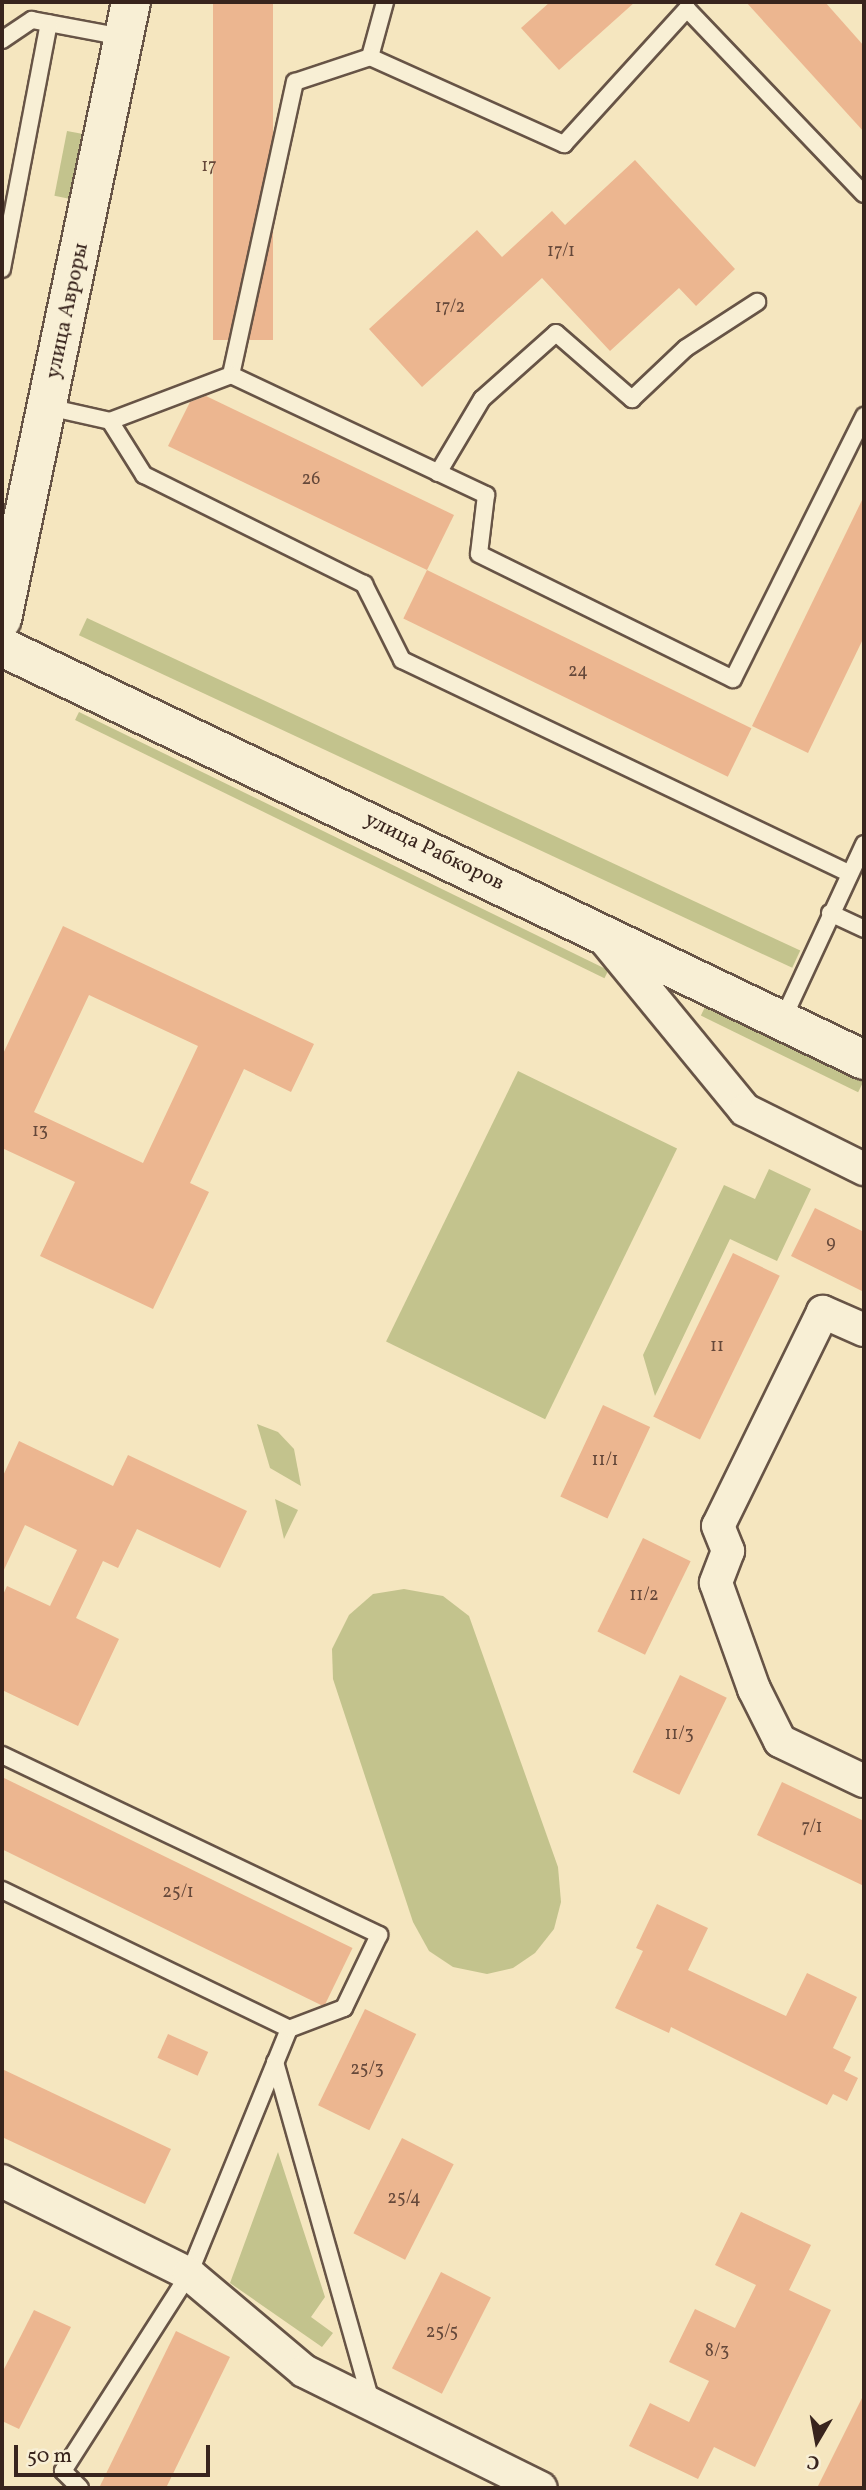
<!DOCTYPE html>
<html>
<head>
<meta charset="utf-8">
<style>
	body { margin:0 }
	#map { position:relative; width:866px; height:2490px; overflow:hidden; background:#f5e6bf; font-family:Vollkorn,serif }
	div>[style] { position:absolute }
	.green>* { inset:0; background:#c3c38d; transform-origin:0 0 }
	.building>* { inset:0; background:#ecb690; transform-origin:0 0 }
	.roads { filter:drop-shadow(2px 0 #675446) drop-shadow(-2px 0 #675446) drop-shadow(0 2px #675446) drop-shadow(0 -2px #675446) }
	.service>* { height:16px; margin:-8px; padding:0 8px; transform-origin:8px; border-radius:8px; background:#f8efd5 }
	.minor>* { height:32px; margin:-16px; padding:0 16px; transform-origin:16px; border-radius:16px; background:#f8efd5 }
	.tertiary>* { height:38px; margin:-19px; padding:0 19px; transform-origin:19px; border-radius:19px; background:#f8efd5 }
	span { translate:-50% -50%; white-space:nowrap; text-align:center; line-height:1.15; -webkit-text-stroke:7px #f8efd5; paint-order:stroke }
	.number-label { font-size:18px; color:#65483a }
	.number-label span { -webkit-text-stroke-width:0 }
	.street-label { font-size:21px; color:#38241d }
	.frame { position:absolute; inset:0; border:4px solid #38241d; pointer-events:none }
	.north { position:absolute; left:782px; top:2406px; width:70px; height:70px; -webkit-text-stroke:5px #f8efd5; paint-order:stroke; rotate:190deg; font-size:19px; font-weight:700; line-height:28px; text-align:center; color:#38241d }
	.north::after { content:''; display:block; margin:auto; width:24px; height:32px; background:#38241d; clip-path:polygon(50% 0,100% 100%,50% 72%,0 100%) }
	.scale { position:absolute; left:14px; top:2445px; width:196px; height:32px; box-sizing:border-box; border:4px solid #38241d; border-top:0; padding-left:9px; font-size:21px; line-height:24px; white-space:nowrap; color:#38241d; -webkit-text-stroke:5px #f8efd5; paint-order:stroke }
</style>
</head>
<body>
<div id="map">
	<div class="green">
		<div style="left:67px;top:131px;width:15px;height:66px;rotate:11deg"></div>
		<div style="left:87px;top:618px;width:787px;height:19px;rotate:25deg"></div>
		<div style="left:79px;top:712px;width:589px;height:9px;rotate:26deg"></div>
		<div style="left:707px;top:1003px;width:175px;height:14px;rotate:26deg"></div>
		<div style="left:518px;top:1071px;width:177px;height:301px;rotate:26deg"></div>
		<div style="clip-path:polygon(769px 1169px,811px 1189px,777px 1261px,730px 1239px,655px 1396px,643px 1355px,724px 1185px,755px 1199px)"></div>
		<div style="clip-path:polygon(257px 1424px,278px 1432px,294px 1449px,301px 1486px,270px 1468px)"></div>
		<div style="clip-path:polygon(275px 1499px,298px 1510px,284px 1539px)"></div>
		<div style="clip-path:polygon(404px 1589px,443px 1596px,469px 1616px,558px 1867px,561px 1902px,554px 1929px,535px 1953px,513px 1968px,487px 1974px,453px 1967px,429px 1951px,413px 1922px,333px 1679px,332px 1649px,349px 1615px,373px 1594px)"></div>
		<div style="clip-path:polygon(278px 2152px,325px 2297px,311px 2317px,333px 2333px,322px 2347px,230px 2283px)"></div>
	</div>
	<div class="building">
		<div style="left:213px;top:2px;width:60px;height:338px"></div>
		<div style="clip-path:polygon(550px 2px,635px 2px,559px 70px,521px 28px)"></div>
		<div style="clip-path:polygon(746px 2px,825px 2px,864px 46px,864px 132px)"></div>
		<div style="clip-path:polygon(635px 160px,735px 269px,696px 306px,679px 288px,610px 351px,542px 278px,422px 387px,369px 329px,477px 230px,502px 257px,552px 211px,565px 225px)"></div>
		<div style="clip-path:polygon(206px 396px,454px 515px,427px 570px,168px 446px,190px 402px)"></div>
		<div style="clip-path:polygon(864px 496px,864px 637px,808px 753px,752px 726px)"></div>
		<div style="left:427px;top:570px;width:361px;height:54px;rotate:26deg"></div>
		<div style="clip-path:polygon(evenodd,63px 926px,314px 1044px,291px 1092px,244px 1069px,190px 1183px,209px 1192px,153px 1309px,40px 1256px,75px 1182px,2px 1148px,2px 1056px,63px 926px,89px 995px,198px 1046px,143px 1163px,34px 1112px,89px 995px)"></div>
		<div style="clip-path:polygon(815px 1208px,864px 1232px,864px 1292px,791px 1256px)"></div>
		<div style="left:733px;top:1253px;width:52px;height:182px;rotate:26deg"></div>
		<div style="left:603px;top:1405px;width:52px;height:101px;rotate:25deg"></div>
		<div style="clip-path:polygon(19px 1441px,113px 1486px,128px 1455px,247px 1511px,220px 1568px,137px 1529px,118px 1568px,103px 1561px,76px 1618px,119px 1639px,78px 1726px,2px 1690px,2px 1597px,7px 1586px,50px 1606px,77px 1550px,25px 1525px,2px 1574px,2px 1478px)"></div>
		<div style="left:643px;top:1538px;width:53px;height:104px;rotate:26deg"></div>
		<div style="left:680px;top:1675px;width:52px;height:108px;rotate:26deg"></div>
		<div style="left:2px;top:1777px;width:390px;height:65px;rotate:26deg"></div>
		<div style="clip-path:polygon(782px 1782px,864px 1821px,864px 1886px,757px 1835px)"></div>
		<div style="clip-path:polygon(657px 1904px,708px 1928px,688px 1970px,786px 2016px,807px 1973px,857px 1997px,833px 2048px,851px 2057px,844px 2071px,858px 2078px,847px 2101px,833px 2094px,827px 2105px,671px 2027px,669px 2033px,615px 2008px,643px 1951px,636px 1948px)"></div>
		<div style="left:365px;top:2009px;width:57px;height:107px;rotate:26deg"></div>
		<div style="left:168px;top:2034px;width:44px;height:26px;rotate:24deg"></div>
		<div style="clip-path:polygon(2px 2069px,171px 2149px,145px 2204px,2px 2137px)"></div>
		<div style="left:402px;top:2138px;width:58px;height:107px;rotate:27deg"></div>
		<div style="clip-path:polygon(741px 2212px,811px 2245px,789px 2290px,831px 2310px,755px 2467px,714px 2447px,698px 2479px,629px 2446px,650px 2403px,689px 2422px,709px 2381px,669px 2362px,695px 2309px,735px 2328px,756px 2285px,715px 2265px)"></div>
		<div style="left:441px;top:2272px;width:56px;height:108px;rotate:27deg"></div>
		<div style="clip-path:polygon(34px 2310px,71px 2327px,19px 2429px,2px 2421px,2px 2373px)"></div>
		<div style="clip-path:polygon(176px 2331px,230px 2357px,166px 2488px,99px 2488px)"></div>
		<div style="clip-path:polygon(864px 2394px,864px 2488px,817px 2488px)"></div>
	</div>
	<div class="roads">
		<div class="service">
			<div style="left:2px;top:40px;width:36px;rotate:-34deg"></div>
			<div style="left:32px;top:20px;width:93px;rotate:10.6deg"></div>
			<div style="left:370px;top:57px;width:57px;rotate:-74.7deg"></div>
			<div style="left:2px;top:269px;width:250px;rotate:-79.2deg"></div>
			<div style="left:231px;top:375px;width:300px;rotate:-77.7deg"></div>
			<div style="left:295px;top:82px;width:79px;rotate:-18.4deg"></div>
			<div style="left:370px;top:57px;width:213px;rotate:24.2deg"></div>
			<div style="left:564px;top:144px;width:183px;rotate:-47.7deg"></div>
			<div style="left:687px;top:9px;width:256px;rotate:46.3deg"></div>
			<div style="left:48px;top:407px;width:64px;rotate:12.7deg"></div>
			<div style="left:110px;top:421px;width:129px;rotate:-20.8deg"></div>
			<div style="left:231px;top:375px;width:282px;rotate:25.2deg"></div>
			<div style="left:486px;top:495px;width:59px;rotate:96.8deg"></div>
			<div style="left:479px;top:554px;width:283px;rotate:26.2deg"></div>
			<div style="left:733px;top:679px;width:294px;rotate:-63.5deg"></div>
			<div style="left:110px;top:421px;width:64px;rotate:57.8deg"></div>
			<div style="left:144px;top:475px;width:246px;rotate:26.4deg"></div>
			<div style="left:364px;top:584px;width:85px;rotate:63.4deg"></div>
			<div style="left:402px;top:660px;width:496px;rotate:25.5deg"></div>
			<div style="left:438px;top:473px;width:86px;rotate:-59.3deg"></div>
			<div style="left:482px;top:399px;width:99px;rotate:-41.7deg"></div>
			<div style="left:556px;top:333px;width:101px;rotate:41deg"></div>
			<div style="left:632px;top:399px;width:74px;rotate:-43.4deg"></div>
			<div style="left:686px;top:348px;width:85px;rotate:-32.9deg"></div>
			<div style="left:830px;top:913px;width:38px;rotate:25deg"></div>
			<div style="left:782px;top:1021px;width:195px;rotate:-65.1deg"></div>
			<div style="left:2px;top:1755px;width:418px;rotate:25.5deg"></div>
			<div style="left:379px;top:1935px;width:81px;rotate:115.6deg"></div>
			<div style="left:344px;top:2008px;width:59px;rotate:159.1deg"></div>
			<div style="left:289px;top:2029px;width:265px;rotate:112.2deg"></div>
			<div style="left:189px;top:2274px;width:234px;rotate:122.6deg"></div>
			<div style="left:63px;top:2471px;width:24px;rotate:45deg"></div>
			<div style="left:2px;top:1890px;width:319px;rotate:25.8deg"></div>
			<div style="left:275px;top:2062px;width:353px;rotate:74.2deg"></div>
		</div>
		<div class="minor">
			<div style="left:602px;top:936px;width:225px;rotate:50.6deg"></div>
			<div style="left:745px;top:1110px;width:133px;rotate:26.4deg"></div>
			<div style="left:864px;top:1330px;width:45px;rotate:-156.3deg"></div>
			<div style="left:823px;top:1312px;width:238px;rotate:116.1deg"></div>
			<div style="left:718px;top:1526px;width:27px;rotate:68deg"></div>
			<div style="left:728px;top:1551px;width:34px;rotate:111deg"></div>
			<div style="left:716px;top:1583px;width:113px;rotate:70.3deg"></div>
			<div style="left:754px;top:1689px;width:58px;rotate:63.4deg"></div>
			<div style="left:780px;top:1741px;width:93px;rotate:25.5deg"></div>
			<div style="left:2px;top:2181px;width:209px;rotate:26.4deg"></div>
			<div style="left:189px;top:2274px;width:150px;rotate:40.1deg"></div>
			<div style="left:304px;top:2371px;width:264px;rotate:26.3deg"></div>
		</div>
		<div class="tertiary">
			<div style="left:2px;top:619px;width:630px;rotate:-78.19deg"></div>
			<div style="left:2px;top:647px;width:956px;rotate:25.6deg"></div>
		</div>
	</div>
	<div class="number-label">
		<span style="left:209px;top:167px">17</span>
		<span style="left:561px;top:252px">17/1</span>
		<span style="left:450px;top:308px">17/2</span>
		<span style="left:311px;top:480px">26</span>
		<span style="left:578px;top:672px">24</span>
		<span style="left:40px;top:1132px">13</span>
		<span style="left:831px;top:1244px">9</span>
		<span style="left:717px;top:1347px">11</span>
		<span style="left:605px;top:1461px">11/1</span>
		<span style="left:644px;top:1596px">11/2</span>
		<span style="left:679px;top:1735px">11/3</span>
		<span style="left:812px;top:1828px">7/1</span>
		<span style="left:178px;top:1893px">25/1</span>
		<span style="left:367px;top:2070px">25/3</span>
		<span style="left:404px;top:2199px">25/4</span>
		<span style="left:442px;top:2333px">25/5</span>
		<span style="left:717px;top:2352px">8/3</span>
	</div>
	<div class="street-label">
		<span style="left:68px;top:311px;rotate:-78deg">улица Авроры</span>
		<span style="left:434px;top:852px;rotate:26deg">улица Рабкоров</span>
	</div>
	<div class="frame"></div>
	<div class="north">С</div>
	<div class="scale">50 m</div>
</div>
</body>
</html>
